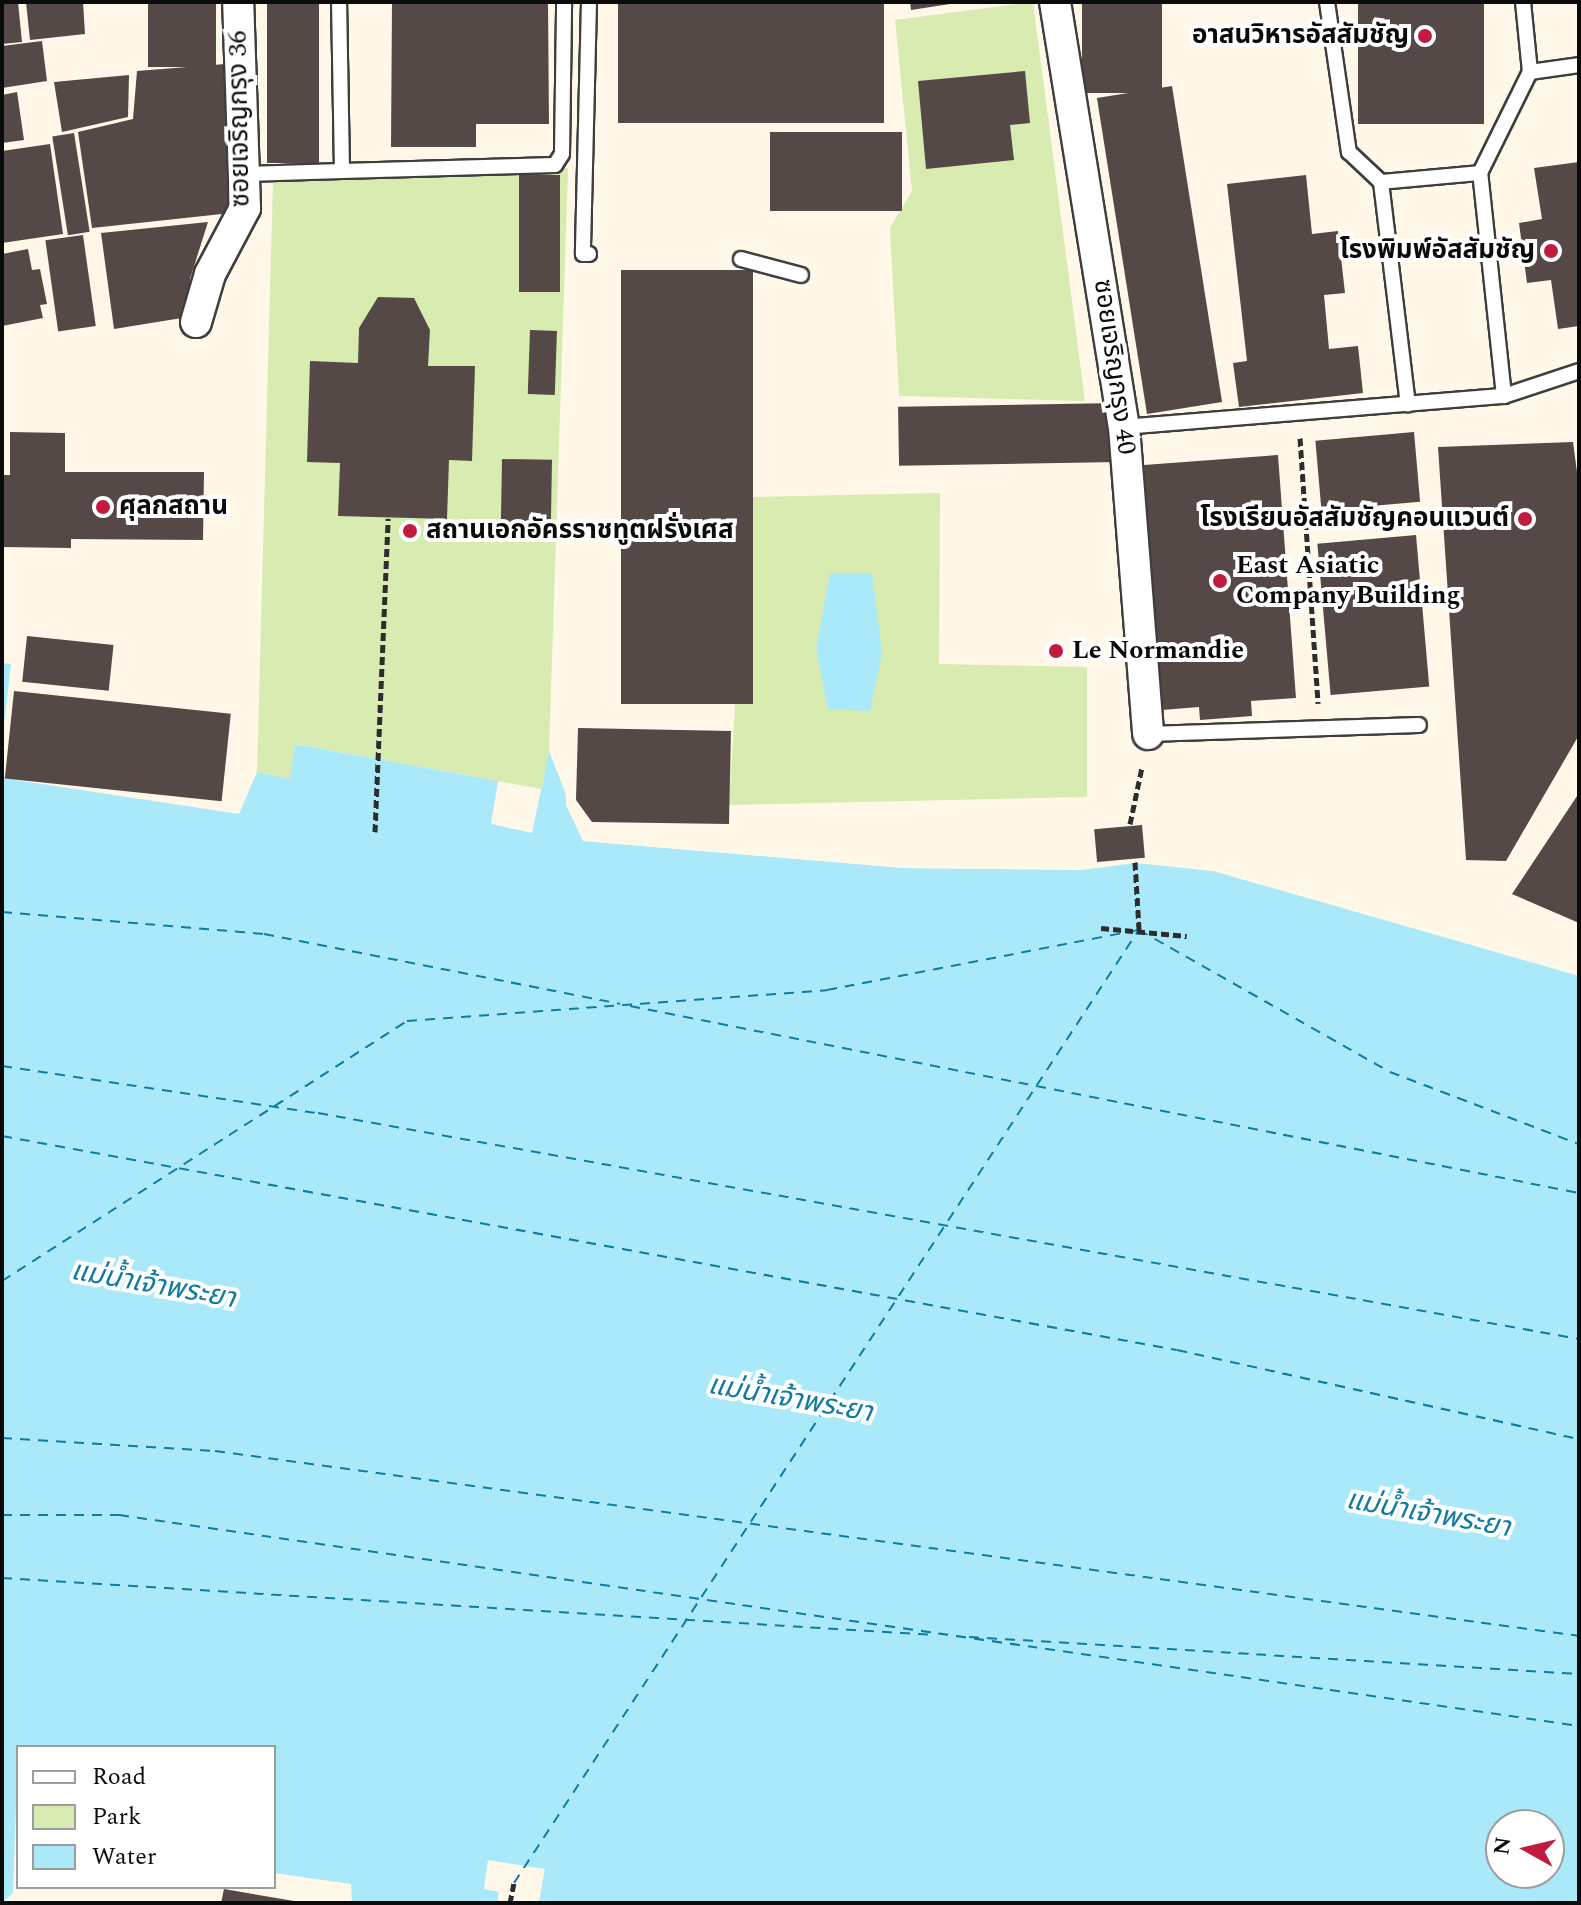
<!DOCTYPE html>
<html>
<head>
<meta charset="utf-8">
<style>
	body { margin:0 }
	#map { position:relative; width:1581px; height:1905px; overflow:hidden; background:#fff7e8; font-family:Spectral,"Noto Sans Thai",serif }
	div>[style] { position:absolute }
	.green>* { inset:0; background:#d8ebb0 }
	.water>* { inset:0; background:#aae9f9 }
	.pier>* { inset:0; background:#fff7e8 }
	.ferry>* { height:2px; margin-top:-1px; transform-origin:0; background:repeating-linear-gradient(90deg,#0f7aa2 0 10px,transparent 0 18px) }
	.building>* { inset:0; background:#544946; transform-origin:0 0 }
	.path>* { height:5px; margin-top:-2.5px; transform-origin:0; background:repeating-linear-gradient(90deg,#2d2d2d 0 8px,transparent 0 12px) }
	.roads { filter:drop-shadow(2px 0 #3e3e3e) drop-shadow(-2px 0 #3e3e3e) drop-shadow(0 2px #3e3e3e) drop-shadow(0 -2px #3e3e3e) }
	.lane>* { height:14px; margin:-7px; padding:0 7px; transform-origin:7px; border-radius:7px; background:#fff }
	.street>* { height:30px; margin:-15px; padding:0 15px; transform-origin:15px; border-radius:15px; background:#fff }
	.dots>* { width:22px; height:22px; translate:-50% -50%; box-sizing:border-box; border:4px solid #fff; border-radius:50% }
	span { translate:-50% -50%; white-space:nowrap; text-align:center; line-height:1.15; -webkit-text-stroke:8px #fff; paint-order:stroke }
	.poi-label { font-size:26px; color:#0b0b0b; font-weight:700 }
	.right { translate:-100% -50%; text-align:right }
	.left { translate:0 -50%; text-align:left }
	.street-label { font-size:26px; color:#0b0b0b }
	.water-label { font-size:28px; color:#0f7aa2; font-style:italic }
	.frame { position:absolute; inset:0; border:4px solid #0b0b0b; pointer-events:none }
	.legend { position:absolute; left:16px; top:1745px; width:260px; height:144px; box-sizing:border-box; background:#fff; border:2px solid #9d9d9d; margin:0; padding:10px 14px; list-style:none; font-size:24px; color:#0b0b0b }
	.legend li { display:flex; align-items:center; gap:16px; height:40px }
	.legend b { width:40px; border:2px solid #9d9d9d }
	.north { position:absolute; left:1485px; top:1809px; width:80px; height:80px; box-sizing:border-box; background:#fff; border:2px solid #9d9d9d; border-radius:50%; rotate:278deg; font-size:22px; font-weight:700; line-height:32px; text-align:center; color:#0b0b0b }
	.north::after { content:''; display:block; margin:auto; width:28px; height:36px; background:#c11c40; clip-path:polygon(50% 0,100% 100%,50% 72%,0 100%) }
</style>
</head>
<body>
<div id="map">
	<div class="green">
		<div style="clip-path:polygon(1033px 2px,1085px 401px,899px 396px,890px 228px,912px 191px,895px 20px)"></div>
		<div style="clip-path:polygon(568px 168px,549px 751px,541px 789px,296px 744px,290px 779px,257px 772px,273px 182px)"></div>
		<div style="clip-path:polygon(940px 493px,939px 664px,1087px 667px,1087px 797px,729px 805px,748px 497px)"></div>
	</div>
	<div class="water">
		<div style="clip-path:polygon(830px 573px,872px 573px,882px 653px,870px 711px,828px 709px,816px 649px)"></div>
		<div style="clip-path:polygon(2px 663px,11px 664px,2px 741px)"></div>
		<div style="clip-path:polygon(evenodd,295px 744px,498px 781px,491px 824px,532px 833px,549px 751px,584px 841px,904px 868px,1083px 870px,1135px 863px,1213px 871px,1579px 976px,1579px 1903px,352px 1903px,351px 1884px,274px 1873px,274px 1747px,18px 1747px,13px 1893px,2px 1903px,2px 778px,239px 814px,257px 772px,290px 779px,295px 744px,1501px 1825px,1549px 1825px,1549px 1873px,1501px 1873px,1501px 1825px)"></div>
	</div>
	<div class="pier">
		<div style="clip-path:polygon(566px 791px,586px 837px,904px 864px,1084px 866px,1083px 870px,904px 868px,583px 841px,566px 805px)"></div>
		<div style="clip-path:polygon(488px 1860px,545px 1869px,539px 1902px,497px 1903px,499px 1892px,484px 1889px)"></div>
	</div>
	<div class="ferry">
		<div style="left:2px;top:912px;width:263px;rotate:4.8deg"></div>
		<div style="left:264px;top:934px;width:363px;rotate:11.1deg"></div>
		<div style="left:630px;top:1006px;width:967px;rotate:11.15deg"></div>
		<div style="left:2px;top:1066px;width:319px;rotate:8.5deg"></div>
		<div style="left:318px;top:1113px;width:1281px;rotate:10.16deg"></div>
		<div style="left:2px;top:1136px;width:1194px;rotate:10.32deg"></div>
		<div style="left:1177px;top:1350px;width:412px;rotate:12.5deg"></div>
		<div style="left:2px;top:1281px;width:481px;rotate:-32.7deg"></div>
		<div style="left:407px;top:1021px;width:421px;rotate:-4.2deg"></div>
		<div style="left:827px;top:990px;width:318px;rotate:-10.9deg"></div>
		<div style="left:1139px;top:930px;width:288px;rotate:29.5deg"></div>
		<div style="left:1390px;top:1072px;width:202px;rotate:20.9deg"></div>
		<div style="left:2px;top:1438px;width:213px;rotate:3.5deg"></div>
		<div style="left:215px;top:1451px;width:1376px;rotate:7.72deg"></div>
		<div style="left:2px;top:1515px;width:117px"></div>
		<div style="left:119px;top:1515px;width:1475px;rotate:8.22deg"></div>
		<div style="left:2px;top:1578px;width:935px;rotate:3.5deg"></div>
		<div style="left:969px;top:1637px;width:611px;rotate:3.47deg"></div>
		<div style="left:514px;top:1883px;width:1138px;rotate:-56.76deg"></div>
	</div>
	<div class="building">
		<div style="clip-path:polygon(2px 2px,18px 2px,22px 42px,2px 44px)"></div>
		<div style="clip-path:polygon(26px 2px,83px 2px,85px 34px,30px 40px)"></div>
		<div style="left:148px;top:2px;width:68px;height:65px"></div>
		<div style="left:267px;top:2px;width:52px;height:161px"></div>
		<div style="clip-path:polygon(392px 2px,548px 2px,549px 124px,476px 124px,476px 147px,391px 147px)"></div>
		<div style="left:618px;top:2px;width:266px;height:121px"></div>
		<div style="clip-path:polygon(910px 2px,950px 2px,950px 4px,911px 10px)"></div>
		<div style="left:1082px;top:2px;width:80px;height:91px"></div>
		<div style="left:1358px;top:2px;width:126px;height:122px"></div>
		<div style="clip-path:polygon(42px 41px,47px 81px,2px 88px,2px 46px)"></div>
		<div style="clip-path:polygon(225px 64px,231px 213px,92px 228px,78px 132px,133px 119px,137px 71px)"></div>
		<div style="clip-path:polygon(1025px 71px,1030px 123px,1010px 125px,1014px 160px,926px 169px,918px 81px)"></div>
		<div style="clip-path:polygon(129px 75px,128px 117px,62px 132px,54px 82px)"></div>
		<div style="left:1172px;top:86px;width:320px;height:76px;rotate:81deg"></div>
		<div style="clip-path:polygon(17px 92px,24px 140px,2px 143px,2px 95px)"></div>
		<div style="left:770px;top:132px;width:132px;height:79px"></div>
		<div style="left:74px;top:133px;width:100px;height:22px;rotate:81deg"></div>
		<div style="clip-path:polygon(50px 144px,63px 234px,2px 243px,2px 151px)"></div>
		<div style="clip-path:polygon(1579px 162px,1579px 326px,1558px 329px,1551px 280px,1527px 283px,1519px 223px,1542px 219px,1534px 168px)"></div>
		<div style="left:519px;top:175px;width:41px;height:117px"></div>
		<div style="clip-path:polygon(1306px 175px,1312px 234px,1338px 231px,1345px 293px,1324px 295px,1329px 349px,1358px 346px,1363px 393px,1239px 407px,1233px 363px,1247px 361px,1227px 184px)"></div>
		<div style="clip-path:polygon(208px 222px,190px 279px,188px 317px,114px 329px,101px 233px)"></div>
		<div style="left:83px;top:235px;width:92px;height:38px;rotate:82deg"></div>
		<div style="clip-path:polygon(28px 249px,32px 270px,40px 269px,47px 304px,40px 305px,43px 318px,2px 326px,2px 254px)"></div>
		<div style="left:621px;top:270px;width:132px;height:434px"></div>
		<div style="clip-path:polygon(378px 297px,414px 298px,430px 330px,428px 366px,475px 366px,472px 461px,449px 460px,447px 519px,338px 516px,340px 463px,307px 462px,310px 361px,358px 363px,359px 328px)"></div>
		<div style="left:530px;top:330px;width:27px;height:64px;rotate:2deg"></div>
		<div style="left:1117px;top:403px;width:59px;height:219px;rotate:89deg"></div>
		<div style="clip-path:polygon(10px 432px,65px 433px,65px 472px,204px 472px,203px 540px,71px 539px,71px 548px,2px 547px,2px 475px,10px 475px)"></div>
		<div style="left:1414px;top:432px;width:70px;height:99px;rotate:85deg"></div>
		<div style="clip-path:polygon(1573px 442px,1579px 487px,1579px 735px,1506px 861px,1466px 860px,1438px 447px)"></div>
		<div style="clip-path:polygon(1278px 455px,1296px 698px,1251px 701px,1252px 716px,1200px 720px,1199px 707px,1162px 710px,1144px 465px)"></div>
		<div style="left:502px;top:459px;width:50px;height:80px;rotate:1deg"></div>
		<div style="left:1416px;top:535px;width:152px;height:99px;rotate:85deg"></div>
		<div style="left:27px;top:636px;width:87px;height:46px;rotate:6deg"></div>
		<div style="left:14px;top:691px;width:218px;height:88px;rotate:6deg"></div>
		<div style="clip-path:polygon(578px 728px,731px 731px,729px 824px,592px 822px,576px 800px)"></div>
		<div style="clip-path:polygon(1579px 793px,1579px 923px,1512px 894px)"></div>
		<div style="left:1142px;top:825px;width:33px;height:48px;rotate:85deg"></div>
		<div style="clip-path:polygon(224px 1889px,294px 1901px,293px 1903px,221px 1903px)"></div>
	</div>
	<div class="path">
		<div style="left:1300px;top:438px;width:266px;rotate:86.1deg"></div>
		<div style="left:1130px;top:824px;width:58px;rotate:-78.1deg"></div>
		<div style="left:375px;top:832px;width:314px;rotate:-87.6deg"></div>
		<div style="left:1135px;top:862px;width:68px;rotate:86.6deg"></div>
		<div style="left:1101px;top:928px;width:86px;rotate:5.3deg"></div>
		<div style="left:510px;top:1903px;width:20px;rotate:-79deg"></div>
	</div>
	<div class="roads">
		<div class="lane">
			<div style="left:589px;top:2px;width:252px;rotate:91.4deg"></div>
			<div style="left:583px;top:254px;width:6px"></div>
			<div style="left:1327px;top:2px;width:152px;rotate:81.7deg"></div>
			<div style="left:1349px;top:152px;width:44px;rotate:43.2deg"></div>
			<div style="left:1381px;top:182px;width:224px;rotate:83.1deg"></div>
			<div style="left:1530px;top:72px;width:49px;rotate:-8.1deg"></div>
			<div style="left:342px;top:171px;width:213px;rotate:-1.6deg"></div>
			<div style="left:555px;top:165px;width:13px;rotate:-58deg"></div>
			<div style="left:562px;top:154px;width:152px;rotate:-89.2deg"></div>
			<div style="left:246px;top:174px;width:96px;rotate:-1.8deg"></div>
			<div style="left:342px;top:171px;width:169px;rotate:-91deg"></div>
			<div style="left:1381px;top:182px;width:99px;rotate:-5.2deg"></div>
			<div style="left:741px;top:259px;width:62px;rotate:14.9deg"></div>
			<div style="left:1504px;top:396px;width:224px;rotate:-96.1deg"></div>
			<div style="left:1480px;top:173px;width:113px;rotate:-63.7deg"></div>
			<div style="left:1530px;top:72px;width:70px;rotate:-95.7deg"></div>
			<div style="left:1124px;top:427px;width:381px;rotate:-4.7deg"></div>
			<div style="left:1504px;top:396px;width:79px;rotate:-18.4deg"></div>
			<div style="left:1148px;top:734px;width:271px;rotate:-1.9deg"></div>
		</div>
		<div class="street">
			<div style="left:1055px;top:2px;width:431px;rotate:80.8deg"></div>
			<div style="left:1124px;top:427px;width:308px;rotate:85.5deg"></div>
			<div style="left:196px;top:322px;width:50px;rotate:-73.7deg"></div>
			<div style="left:210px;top:274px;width:75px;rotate:-62.1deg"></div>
			<div style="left:245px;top:208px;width:206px;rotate:-91.9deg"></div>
		</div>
	</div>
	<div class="dots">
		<div style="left:1425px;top:36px;background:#c11c40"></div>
		<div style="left:1551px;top:251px;background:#c11c40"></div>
		<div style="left:103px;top:507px;background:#c11c40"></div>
		<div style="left:1525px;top:519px;background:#c11c40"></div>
		<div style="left:410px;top:531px;background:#c11c40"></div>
		<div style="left:1220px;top:581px;background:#c11c40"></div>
		<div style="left:1056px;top:651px;background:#c11c40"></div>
	</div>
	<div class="poi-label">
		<span class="right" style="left:1409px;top:36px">อาสนวิหารอัสสัมชัญ</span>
		<span class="right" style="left:1535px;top:251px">โรงพิมพ์อัสสัมชัญ</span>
		<span class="left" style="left:119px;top:507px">ศุลกสถาน</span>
		<span class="right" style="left:1509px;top:519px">โรงเรียนอัสสัมชัญคอนแวนต์</span>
		<span class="left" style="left:426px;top:531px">สถานเอกอัครราชทูตฝรั่งเศส</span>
		<span class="left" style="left:1236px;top:581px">East Asiatic<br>Company Building</span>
		<span class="left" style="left:1072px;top:651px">Le Normandie</span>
	</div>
	<div class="street-label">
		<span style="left:240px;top:119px;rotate:-91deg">ซอยเจริญกรุง 36</span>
		<span style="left:1114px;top:367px;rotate:82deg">ซอยเจริญกรุง 40</span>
	</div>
	<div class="water-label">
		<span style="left:153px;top:1285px;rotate:10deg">แม่น้ำเจ้าพระยา</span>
		<span style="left:790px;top:1399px;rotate:10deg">แม่น้ำเจ้าพระยา</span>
		<span style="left:1428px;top:1514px;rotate:10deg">แม่น้ำเจ้าพระยา</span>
	</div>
	<div class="frame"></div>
	<ul class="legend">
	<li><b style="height:10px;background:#fff"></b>Road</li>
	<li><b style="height:22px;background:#d8ebb0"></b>Park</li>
	<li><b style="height:22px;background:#aae9f9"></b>Water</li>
	</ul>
	<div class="north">N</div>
</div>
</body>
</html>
